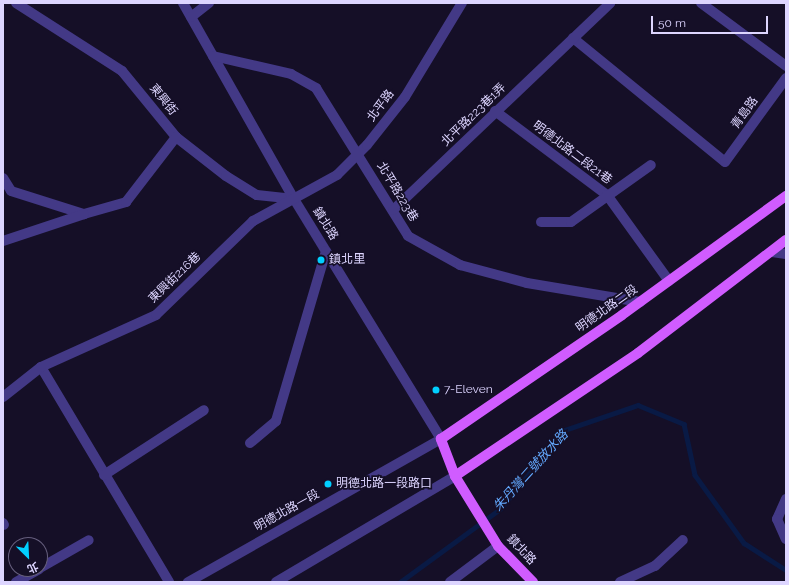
<!DOCTYPE html>
<html>
<head>
<meta charset="utf-8">
<style>
	body { margin:0 }
	#map { position:relative; width:789px; height:585px; overflow:hidden; background:#150f27; font-family:Raleway,"Noto Sans TC",sans-serif }
	div>[style] { position:absolute }
	.stream>* { height:4.5px; margin:-2.25px; padding:0 2.25px; transform-origin:2.25px; border-radius:2.25px; background:#091a45 }
	.minor>* { height:10px; margin:-5px; padding:0 5px; transform-origin:5px; border-radius:5px; background:#433986 }
	.major>* { height:10px; margin:-5px; padding:0 5px; transform-origin:5px; border-radius:5px; background:#d05cff }
	.dots>* { width:11px; height:11px; translate:-50% -50%; box-sizing:border-box; border:2px solid #150f27; border-radius:50% }
	span { translate:-50% -50%; white-space:nowrap; text-align:center; line-height:1.15; -webkit-text-stroke:3.5px #150f27; paint-order:stroke }
	.street-label { font-size:12px; color:#ddd5ff }
	.poi-label { font-size:12px; color:#ddd5ff }
	.left { translate:0 -50%; text-align:left }
	.water-label { font-size:13px; color:#63a9ff; font-style:italic }
	.frame { position:absolute; inset:0; border:4px solid #ddd5ff; pointer-events:none }
	.north { position:absolute; left:8px; top:537px; width:40px; height:40px; box-sizing:border-box; background:#150f27; border:1px solid #655e7d; border-radius:50%; rotate:156deg; font-size:11px; font-weight:700; line-height:16px; text-align:center; color:#ddd5ff }
	.north::after { content:''; display:block; margin:auto; width:14px; height:18px; background:#01cfff; clip-path:polygon(50% 0,100% 100%,50% 72%,0 100%) }
	.scale { position:absolute; left:651px; top:16px; width:117px; height:18px; box-sizing:border-box; border:2px solid #ddd5ff; border-top:0; padding-left:5px; font-size:12px; line-height:14px; white-space:nowrap; color:#ddd5ff; -webkit-text-stroke:3px #150f27; paint-order:stroke }
</style>
</head>
<body>
<div id="map">
	<div class="stream">
		<div style="left:400px;top:582px;width:124px;rotate:-36.1deg"></div>
		<div style="left:500px;top:509px;width:102px;rotate:-50.6deg"></div>
		<div style="left:565px;top:430px;width:77px;rotate:-18.9deg"></div>
		<div style="left:638px;top:405px;width:50px;rotate:22.4deg"></div>
		<div style="left:684px;top:424px;width:52px;rotate:77.8deg"></div>
		<div style="left:695px;top:475px;width:84px;rotate:54.2deg"></div>
		<div style="left:744px;top:543px;width:50px;rotate:32.7deg"></div>
	</div>
	<div class="minor">
		<div style="left:16px;top:3px;width:126px;rotate:32.7deg"></div>
		<div style="left:122px;top:71px;width:85px;rotate:50.7deg"></div>
		<div style="left:176px;top:137px;width:63px;rotate:38deg"></div>
		<div style="left:226px;top:176px;width:36px;rotate:32deg"></div>
		<div style="left:257px;top:195px;width:37px;rotate:6deg"></div>
		<div style="left:183px;top:3px;width:225px;rotate:60.5deg"></div>
		<div style="left:294px;top:199px;width:281px;rotate:58.5deg"></div>
		<div style="left:441px;top:439px;width:291px;rotate:150.5deg"></div>
		<div style="left:701px;top:3px;width:106px;rotate:36.5deg"></div>
		<div style="left:191px;top:17px;width:23px;rotate:-38deg"></div>
		<div style="left:573px;top:38px;width:196px;rotate:39.2deg"></div>
		<div style="left:725px;top:162px;width:104px;rotate:-54deg"></div>
		<div style="left:213px;top:56px;width:80px;rotate:13deg"></div>
		<div style="left:291px;top:74px;width:29px;rotate:29deg"></div>
		<div style="left:316px;top:88px;width:174px;rotate:58.1deg"></div>
		<div style="left:408px;top:236px;width:60px;rotate:29.1deg"></div>
		<div style="left:460px;top:265px;width:69px;rotate:15deg"></div>
		<div style="left:527px;top:283px;width:115px;rotate:9.5deg"></div>
		<div style="left:495px;top:111px;width:140px;rotate:36.9deg"></div>
		<div style="left:607px;top:195px;width:106px;rotate:54.2deg"></div>
		<div style="left:3px;top:178px;width:15px;rotate:58deg"></div>
		<div style="left:11px;top:191px;width:77px;rotate:17.5deg"></div>
		<div style="left:84px;top:214px;width:44px;rotate:-15.9deg"></div>
		<div style="left:126px;top:202px;width:82px;rotate:-52.4deg"></div>
		<div style="left:393px;top:210px;width:300px;rotate:-43.6deg"></div>
		<div style="left:541px;top:222px;width:30px"></div>
		<div style="left:571px;top:222px;width:98px;rotate:-35.5deg"></div>
		<div style="left:3px;top:241px;width:85px;rotate:-18.4deg"></div>
		<div style="left:772px;top:252px;width:14px;rotate:8deg"></div>
		<div style="left:41px;top:367px;width:250px;rotate:59.2deg"></div>
		<div style="left:3px;top:397px;width:48px;rotate:-38.3deg"></div>
		<div style="left:41px;top:367px;width:126px;rotate:-24.3deg"></div>
		<div style="left:156px;top:315px;width:135px;rotate:-44.1deg"></div>
		<div style="left:253px;top:221px;width:96px;rotate:-28.7deg"></div>
		<div style="left:337px;top:175px;width:42px;rotate:-45deg"></div>
		<div style="left:367px;top:145px;width:61px;rotate:-51.6deg"></div>
		<div style="left:405px;top:97px;width:110px;rotate:-58.8deg"></div>
		<div style="left:250px;top:443px;width:34px;rotate:-40deg"></div>
		<div style="left:276px;top:421px;width:177px;rotate:-73.6deg"></div>
		<div style="left:104px;top:475px;width:119px;rotate:-33deg"></div>
		<div style="left:786px;top:499px;width:22px;rotate:114deg"></div>
		<div style="left:777px;top:519px;width:22px;rotate:66deg"></div>
		<div style="left:3px;top:523px;width:2px;rotate:63deg"></div>
		<div style="left:40px;top:568px;width:56px;rotate:-29.7deg"></div>
		<div style="left:16px;top:582px;width:26px;rotate:-29deg"></div>
		<div style="left:276px;top:582px;width:208px;rotate:-30.6deg"></div>
		<div style="left:450px;top:582px;width:60px;rotate:-36.9deg"></div>
		<div style="left:620px;top:582px;width:38px;rotate:-25deg"></div>
		<div style="left:655px;top:566px;width:38px;rotate:-43deg"></div>
	</div>
	<div class="major">
		<div style="left:455px;top:476px;width:220px;rotate:-33.9deg"></div>
		<div style="left:638px;top:353px;width:186px;rotate:-37.4deg"></div>
		<div style="left:533px;top:582px;width:50px;rotate:-134.2deg"></div>
		<div style="left:498px;top:546px;width:82px;rotate:-121.6deg"></div>
		<div style="left:455px;top:476px;width:40px;rotate:-111deg"></div>
		<div style="left:441px;top:439px;width:219px;rotate:-34.4deg"></div>
		<div style="left:622px;top:315px;width:203px;rotate:-36deg"></div>
	</div>
	<div class="dots">
		<div style="left:321px;top:260px;background:#01cfff"></div>
		<div style="left:436px;top:390px;background:#01cfff"></div>
		<div style="left:328px;top:484px;background:#01cfff"></div>
	</div>
	<div class="street-label">
		<span style="left:163px;top:100px;rotate:51deg">東興街</span>
		<span style="left:381px;top:106px;rotate:-53deg">北平路</span>
		<span style="left:745px;top:113px;rotate:-54deg">青島路</span>
		<span style="left:474px;top:115px;rotate:-44deg">北平路223巷1弄</span>
		<span style="left:572px;top:153px;rotate:37deg">明德北路二段21巷</span>
		<span style="left:397px;top:192px;rotate:59deg">北平路223巷</span>
		<span style="left:325px;top:224px;rotate:58deg">鎮北路</span>
		<span style="left:175px;top:278px;rotate:-44deg">東興街216巷</span>
		<span style="left:607px;top:309px;rotate:-35deg">明德北路二段</span>
		<span style="left:287px;top:511px;rotate:-29deg">明德北路一段</span>
		<span style="left:521px;top:550px;rotate:47deg">鎮北路</span>
	</div>
	<div class="poi-label">
		<span class="left" style="left:329px;top:260px">鎮北里</span>
		<span class="left" style="left:444px;top:390px">7-Eleven</span>
		<span class="left" style="left:336px;top:484px">明德北路一段路口</span>
	</div>
	<div class="water-label">
		<span style="left:531px;top:471px;rotate:-48deg">朱丹灣二號放水路</span>
	</div>
	<div class="frame"></div>
	<div class="north">北</div>
	<div class="scale">50 m</div>
</div>
</body>
</html>
